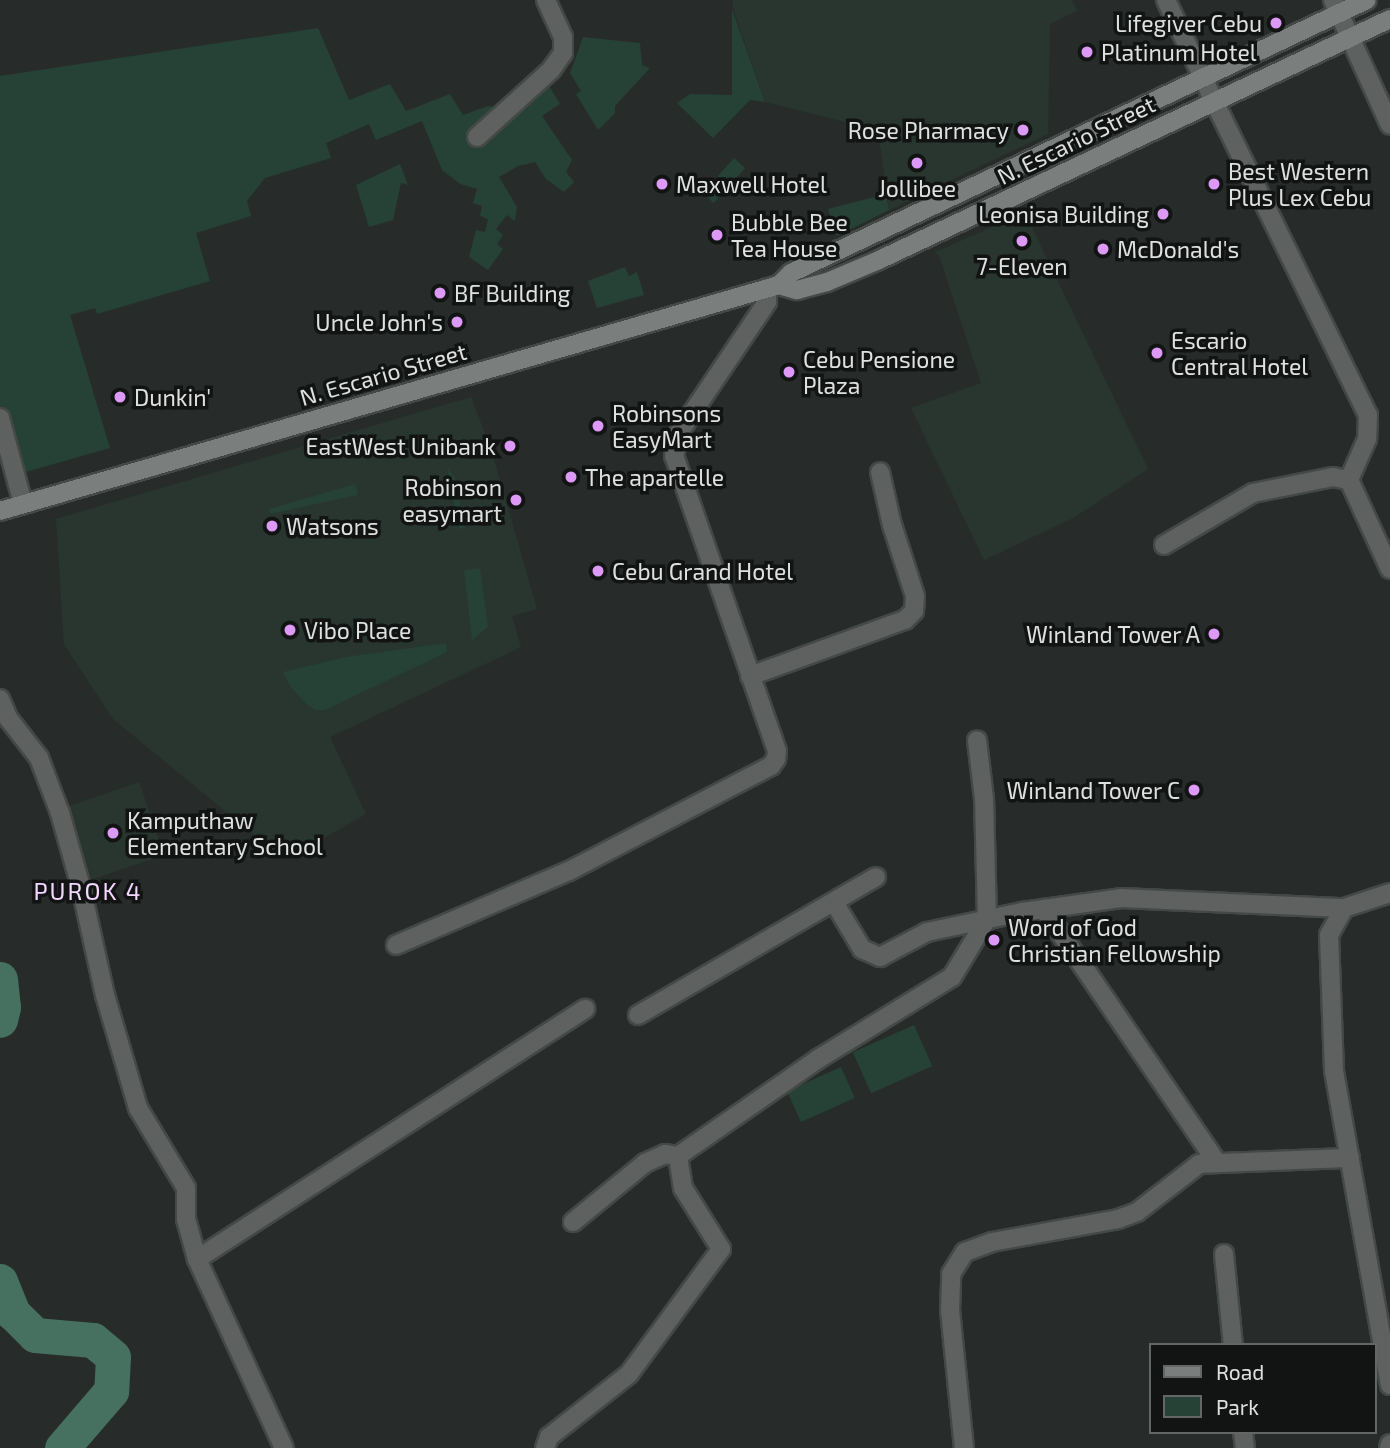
<!DOCTYPE html>
<html>
<head>
<meta charset="utf-8">
<style>
	body { margin:0 }
	#map { position:relative; width:1390px; height:1448px; overflow:hidden; background:#272c2a; font-family:"Exo 2",sans-serif }
	div>[style] { position:absolute }
	.built>* { inset:0; background:#293630; transform-origin:0 0 }
	.green>* { inset:0; background:#264136; transform-origin:0 0 }
	.river>* { height:35px; margin:-17.5px; padding:0 17.5px; transform-origin:17.5px; border-radius:17.5px; background:#46705f }
	.roads { filter:drop-shadow(2px 0 #444947) drop-shadow(-2px 0 #444947) drop-shadow(0 2px #444947) drop-shadow(0 -2px #444947) }
	.minor>* { height:18px; margin:-9px; padding:0 9px; transform-origin:9px; border-radius:9px; background:#5e615f }
	.tertiary>* { height:18px; margin:-9px; padding:0 9px; transform-origin:9px; border-radius:9px; background:#5e615f }
	.secondary>* { height:18px; margin:-9px; padding:0 9px; transform-origin:9px; border-radius:9px; background:#7a7f7d }
	.dots>* { width:19px; height:19px; translate:-50% -50%; box-sizing:border-box; border:4px solid #121413; border-radius:50% }
	span { translate:-50% -50%; white-space:nowrap; text-align:center; line-height:1.15; -webkit-text-stroke:7px #121413; paint-order:stroke }
	.poi-label { font-size:23px; color:#dee1df }
	.right { translate:-100% -50%; text-align:right }
	.left { translate:0 -50%; text-align:left }
	.street-label { font-size:23px; color:#dee1df }
	.neighbourhood-label { font-size:24px; color:#f3d7fe; letter-spacing:2px }
	.legend { position:absolute; left:1149px; top:1343px; width:228px; height:91px; box-sizing:border-box; background:#121413; border:2px solid #646665; margin:0; padding:9px 12px; list-style:none; font-size:21px; color:#dee1df }
	.legend li { display:flex; align-items:center; gap:14px; height:35px }
	.legend b { width:35px; border:2px solid #646665 }
</style>
</head>
<body>
<div id="map">
	<div class="built">
		<div style="clip-path:polygon(733px 0,1072px 0,1077px 11px,1050px 24px,1048px 134px,889px 210px,878px 130px,765px 102px,733px 8px)"></div>
		<div style="clip-path:polygon(1025px 213px,1148px 469px,1073px 518px,984px 560px,911px 408px,981px 383px,940px 258px,935px 252px)"></div>
		<div style="clip-path:polygon(471px 397px,491px 449px,537px 609px,512px 616px,521px 647px,330px 737px,366px 814px,285px 860px,113px 719px,64px 644px,56px 519px)"></div>
		<div style="left:139px;top:782px;width:77px;height:82px;rotate:71deg"></div>
	</div>
	<div class="green">
		<div style="clip-path:polygon(732px 9px,765px 102px,750px 100px,713px 138px,677px 103px,690px 94px,732px 95px)"></div>
		<div style="clip-path:polygon(318px 28px,349px 100px,390px 84px,406px 111px,450px 94px,463px 115px,488px 106px,526px 109px,549px 86px,560px 104px,542px 116px,572px 160px,566px 172px,574px 182px,564px 192px,546px 179px,535px 162px,518px 166px,499px 177px,517px 207px,515px 221px,507px 215px,496px 229px,503px 235px,497px 244px,503px 249px,488px 270px,469px 257px,476px 230px,485px 232px,488px 219px,480px 216px,482px 206px,473px 203px,477px 189px,460px 184px,442px 170px,422px 121px,376px 140px,369px 124px,326px 143px,331px 158px,265px 178px,247px 201px,251px 216px,196px 233px,210px 281px,97px 314px,95px 308px,70px 315px,110px 448px,15px 475px,0 418px,0 76px)"></div>
		<div style="clip-path:polygon(583px 37px,640px 43px,642px 65px,650px 68px,615px 106px,615px 113px,598px 130px,576px 94px,581px 91px,570px 73px)"></div>
		<div style="left:734px;top:158px;width:15px;height:47px;rotate:42deg"></div>
		<div style="clip-path:polygon(400px 164px,408px 185px,401px 183px,393px 220px,369px 227px,356px 185px)"></div>
		<div style="clip-path:polygon(886px 194px,889px 210px,837px 236px,828px 209px)"></div>
		<div style="clip-path:polygon(625px 267px,629px 276px,637px 272px,644px 295px,597px 308px,588px 281px)"></div>
		<div style="clip-path:polygon(447px 468px,455px 478px,465px 528px,459px 529px)"></div>
		<div style="clip-path:polygon(355px 484px,358px 495px,270px 514px,269px 509px)"></div>
		<div style="clip-path:polygon(480px 568px,488px 627px,472px 640px,464px 570px)"></div>
		<div style="clip-path:polygon(446px 643px,447px 652px,325px 710px,315px 710px,306px 704px,290px 686px,283px 672px,346px 657px)"></div>
		<div style="left:914px;top:1025px;width:45px;height:67px;rotate:66deg"></div>
		<div style="left:841px;top:1067px;width:34px;height:59px;rotate:66deg"></div>
	</div>
	<div class="river">
		<div style="left:0;top:979px;width:28px;rotate:84deg"></div>
		<div style="left:3px;top:1007px;width:13px;rotate:103deg"></div>
		<div style="left:0;top:1281px;width:35px;rotate:68deg"></div>
		<div style="left:13px;top:1313px;width:31px;rotate:45deg"></div>
		<div style="left:35px;top:1335px;width:58px;rotate:4.9deg"></div>
		<div style="left:93px;top:1340px;width:26px;rotate:40deg"></div>
		<div style="left:113px;top:1357px;width:34px;rotate:93deg"></div>
		<div style="left:111px;top:1391px;width:75px;rotate:130.7deg"></div>
	</div>
	<div class="roads">
		<div class="minor">
			<div style="left:1333px;top:0;width:137px;rotate:65.5deg"></div>
			<div style="left:1214px;top:101px;width:350px;rotate:63.9deg"></div>
			<div style="left:1368px;top:415px;width:24px;rotate:92deg"></div>
			<div style="left:1367px;top:439px;width:45px;rotate:113.7deg"></div>
			<div style="left:477px;top:137px;width:100px;rotate:-42.2deg"></div>
			<div style="left:551px;top:70px;width:21px;rotate:-55deg"></div>
			<div style="left:563px;top:53px;width:16px;rotate:-90deg"></div>
			<div style="left:563px;top:37px;width:41px;rotate:-114.7deg"></div>
			<div style="left:0;top:418px;width:89px;rotate:75deg"></div>
			<div style="left:1349px;top:480px;width:98px;rotate:65.3deg"></div>
			<div style="left:1164px;top:545px;width:103px;rotate:-30.3deg"></div>
			<div style="left:1253px;top:493px;width:82px;rotate:-11.3deg"></div>
			<div style="left:1333px;top:477px;width:16px;rotate:11deg"></div>
			<div style="left:750px;top:676px;width:165px;rotate:-19.9deg"></div>
			<div style="left:905px;top:620px;width:13px;rotate:-45deg"></div>
			<div style="left:914px;top:611px;width:15px;rotate:-86deg"></div>
			<div style="left:915px;top:596px;width:75px;rotate:-107.9deg"></div>
			<div style="left:892px;top:525px;width:54px;rotate:-102.8deg"></div>
			<div style="left:0;top:699px;width:21px;rotate:67deg"></div>
			<div style="left:8px;top:718px;width:51px;rotate:52.2deg"></div>
			<div style="left:39px;top:758px;width:59px;rotate:69.1deg"></div>
			<div style="left:60px;top:813px;width:77px;rotate:74.2deg"></div>
			<div style="left:81px;top:887px;width:111px;rotate:77.5deg"></div>
			<div style="left:105px;top:995px;width:118px;rotate:73.7deg"></div>
			<div style="left:138px;top:1108px;width:93px;rotate:59deg"></div>
			<div style="left:186px;top:1188px;width:31px;rotate:90deg"></div>
			<div style="left:186px;top:1219px;width:41px;rotate:74.6deg"></div>
			<div style="left:197px;top:1259px;width:208px;rotate:65.3deg"></div>
			<div style="left:834px;top:902px;width:55px;rotate:59.2deg"></div>
			<div style="left:862px;top:949px;width:20px;rotate:24deg"></div>
			<div style="left:880px;top:957px;width:53px;rotate:-28deg"></div>
			<div style="left:927px;top:932px;width:97px;rotate:-11.9deg"></div>
			<div style="left:1022px;top:912px;width:100px;rotate:-8deg"></div>
			<div style="left:1121px;top:898px;width:223px;rotate:2.6deg"></div>
			<div style="left:1344px;top:908px;width:48px;rotate:-18.1deg"></div>
			<div style="left:1344px;top:908px;width:31px;rotate:119deg"></div>
			<div style="left:1329px;top:935px;width:136px;rotate:87.9deg"></div>
			<div style="left:1334px;top:1071px;width:319px;rotate:79.9deg"></div>
			<div style="left:1044px;top:909px;width:305px;rotate:55.7deg"></div>
			<div style="left:396px;top:945px;width:188px;rotate:-23.2deg"></div>
			<div style="left:569px;top:871px;width:228px;rotate:-27.5deg"></div>
			<div style="left:771px;top:766px;width:9px;rotate:-54deg"></div>
			<div style="left:776px;top:759px;width:8px;rotate:-83deg"></div>
			<div style="left:777px;top:751px;width:312px;rotate:-109.2deg"></div>
			<div style="left:674px;top:456px;width:26px;rotate:-77deg"></div>
			<div style="left:680px;top:431px;width:156px;rotate:-56deg"></div>
			<div style="left:767px;top:302px;width:14px;rotate:-90deg"></div>
			<div style="left:638px;top:1015px;width:275px;rotate:-30.1deg"></div>
			<div style="left:573px;top:1222px;width:93px;rotate:-39.3deg"></div>
			<div style="left:645px;top:1163px;width:22px;rotate:-24deg"></div>
			<div style="left:665px;top:1154px;width:13px;rotate:9deg"></div>
			<div style="left:678px;top:1156px;width:170px;rotate:-34.7deg"></div>
			<div style="left:818px;top:1059px;width:157px;rotate:-31.5deg"></div>
			<div style="left:952px;top:977px;width:68px;rotate:-58.9deg"></div>
			<div style="left:987px;top:919px;width:120px;rotate:-91.4deg"></div>
			<div style="left:984px;top:799px;width:59px;rotate:-96.8deg"></div>
			<div style="left:1224px;top:1254px;width:91px;rotate:84.4deg"></div>
			<div style="left:197px;top:1259px;width:462px;rotate:-32.8deg"></div>
			<div style="left:1243px;top:1432px;width:16px;rotate:83deg"></div>
			<div style="left:545px;top:1448px;width:12px;rotate:-70deg"></div>
			<div style="left:549px;top:1437px;width:102px;rotate:-38.2deg"></div>
			<div style="left:629px;top:1374px;width:155px;rotate:-53.6deg"></div>
			<div style="left:721px;top:1249px;width:72px;rotate:-121.9deg"></div>
			<div style="left:683px;top:1188px;width:32px;rotate:-99deg"></div>
			<div style="left:964px;top:1448px;width:138px;rotate:-95.8deg"></div>
			<div style="left:950px;top:1311px;width:37px;rotate:-88deg"></div>
			<div style="left:951px;top:1274px;width:26px;rotate:-58deg"></div>
			<div style="left:965px;top:1252px;width:29px;rotate:-20deg"></div>
			<div style="left:992px;top:1242px;width:128px;rotate:-10.3deg"></div>
			<div style="left:1118px;top:1219px;width:20px;rotate:-20deg"></div>
			<div style="left:1137px;top:1212px;width:78px;rotate:-37.7deg"></div>
			<div style="left:1199px;top:1164px;width:151px;rotate:-2.3deg"></div>
			<div style="left:1389px;top:1448px;width:4px;rotate:-76deg"></div>
		</div>
		<div class="tertiary">
			<div style="left:1166px;top:0;width:112px;rotate:64.6deg"></div>
		</div>
		<div class="secondary">
			<div style="left:779px;top:285px;width:19px;rotate:16deg"></div>
			<div style="left:797px;top:290px;width:31px;rotate:-15deg"></div>
			<div style="left:827px;top:282px;width:56px;rotate:-22.9deg"></div>
			<div style="left:879px;top:260px;width:565px;rotate:-25.25deg"></div>
			<div style="left:0;top:511px;width:811px;rotate:-16.18deg"></div>
			<div style="left:779px;top:285px;width:17px;rotate:-45deg"></div>
			<div style="left:791px;top:273px;width:637px;rotate:-25.36deg"></div>
		</div>
	</div>
	<div class="dots">
		<div style="left:1276px;top:23px;background:#dc99f5"></div>
		<div style="left:1087px;top:52px;background:#dc99f5"></div>
		<div style="left:1023px;top:130px;background:#dc99f5"></div>
		<div style="left:917px;top:163px;background:#dc99f5"></div>
		<div style="left:662px;top:184px;background:#dc99f5"></div>
		<div style="left:1214px;top:184px;background:#dc99f5"></div>
		<div style="left:1163px;top:214px;background:#dc99f5"></div>
		<div style="left:717px;top:235px;background:#dc99f5"></div>
		<div style="left:1022px;top:241px;background:#dc99f5"></div>
		<div style="left:1103px;top:249px;background:#dc99f5"></div>
		<div style="left:440px;top:293px;background:#dc99f5"></div>
		<div style="left:457px;top:322px;background:#dc99f5"></div>
		<div style="left:1157px;top:353px;background:#dc99f5"></div>
		<div style="left:789px;top:372px;background:#dc99f5"></div>
		<div style="left:120px;top:397px;background:#dc99f5"></div>
		<div style="left:598px;top:426px;background:#dc99f5"></div>
		<div style="left:510px;top:446px;background:#dc99f5"></div>
		<div style="left:571px;top:477px;background:#dc99f5"></div>
		<div style="left:516px;top:500px;background:#dc99f5"></div>
		<div style="left:272px;top:526px;background:#dc99f5"></div>
		<div style="left:598px;top:571px;background:#dc99f5"></div>
		<div style="left:290px;top:630px;background:#dc99f5"></div>
		<div style="left:1214px;top:634px;background:#dc99f5"></div>
		<div style="left:1194px;top:790px;background:#dc99f5"></div>
		<div style="left:113px;top:833px;background:#dc99f5"></div>
		<div style="left:994px;top:940px;background:#dc99f5"></div>
	</div>
	<div class="poi-label">
		<span class="right" style="left:1262px;top:23px">Lifegiver Cebu</span>
		<span class="left" style="left:1101px;top:52px">Platinum Hotel</span>
		<span class="right" style="left:1009px;top:130px">Rose Pharmacy</span>
		<span class="left" style="left:1228px;top:184px">Best Western<br>Plus Lex Cebu</span>
		<span class="left" style="left:676px;top:184px">Maxwell Hotel</span>
		<span style="left:917px;top:188px">Jollibee</span>
		<span class="right" style="left:1149px;top:214px">Leonisa Building</span>
		<span class="left" style="left:731px;top:235px">Bubble Bee<br>Tea House</span>
		<span class="left" style="left:1117px;top:249px">McDonald's</span>
		<span style="left:1022px;top:266px">7-Eleven</span>
		<span class="left" style="left:454px;top:293px">BF Building</span>
		<span class="right" style="left:443px;top:322px">Uncle John's</span>
		<span class="left" style="left:1171px;top:353px">Escario<br>Central Hotel</span>
		<span class="left" style="left:803px;top:372px">Cebu Pensione<br>Plaza</span>
		<span class="left" style="left:134px;top:397px">Dunkin'</span>
		<span class="left" style="left:612px;top:426px">Robinsons<br>EasyMart</span>
		<span class="right" style="left:496px;top:446px">EastWest Unibank</span>
		<span class="left" style="left:585px;top:477px">The apartelle</span>
		<span class="right" style="left:502px;top:500px">Robinson<br>easymart</span>
		<span class="left" style="left:286px;top:526px">Watsons</span>
		<span class="left" style="left:612px;top:571px">Cebu Grand Hotel</span>
		<span class="left" style="left:304px;top:630px">Vibo Place</span>
		<span class="right" style="left:1200px;top:634px">Winland Tower A</span>
		<span class="right" style="left:1180px;top:790px">Winland Tower C</span>
		<span class="left" style="left:127px;top:833px">Kamputhaw<br>Elementary School</span>
		<span class="left" style="left:1008px;top:940px">Word of God<br>Christian Fellowship</span>
	</div>
	<div class="street-label">
		<span style="left:1076px;top:140px;rotate:-26deg">N. Escario Street</span>
		<span style="left:383px;top:374px;rotate:-16deg">N. Escario Street</span>
	</div>
	<div class="neighbourhood-label">
		<span style="left:88px;top:891px">PUROK 4</span>
	</div>
	<ul class="legend">
	<li><b style="height:9px;background:#7a7f7d"></b>Road</li>
	<li><b style="height:19px;background:#264136"></b>Park</li>
	</ul>
</div>
</body>
</html>
